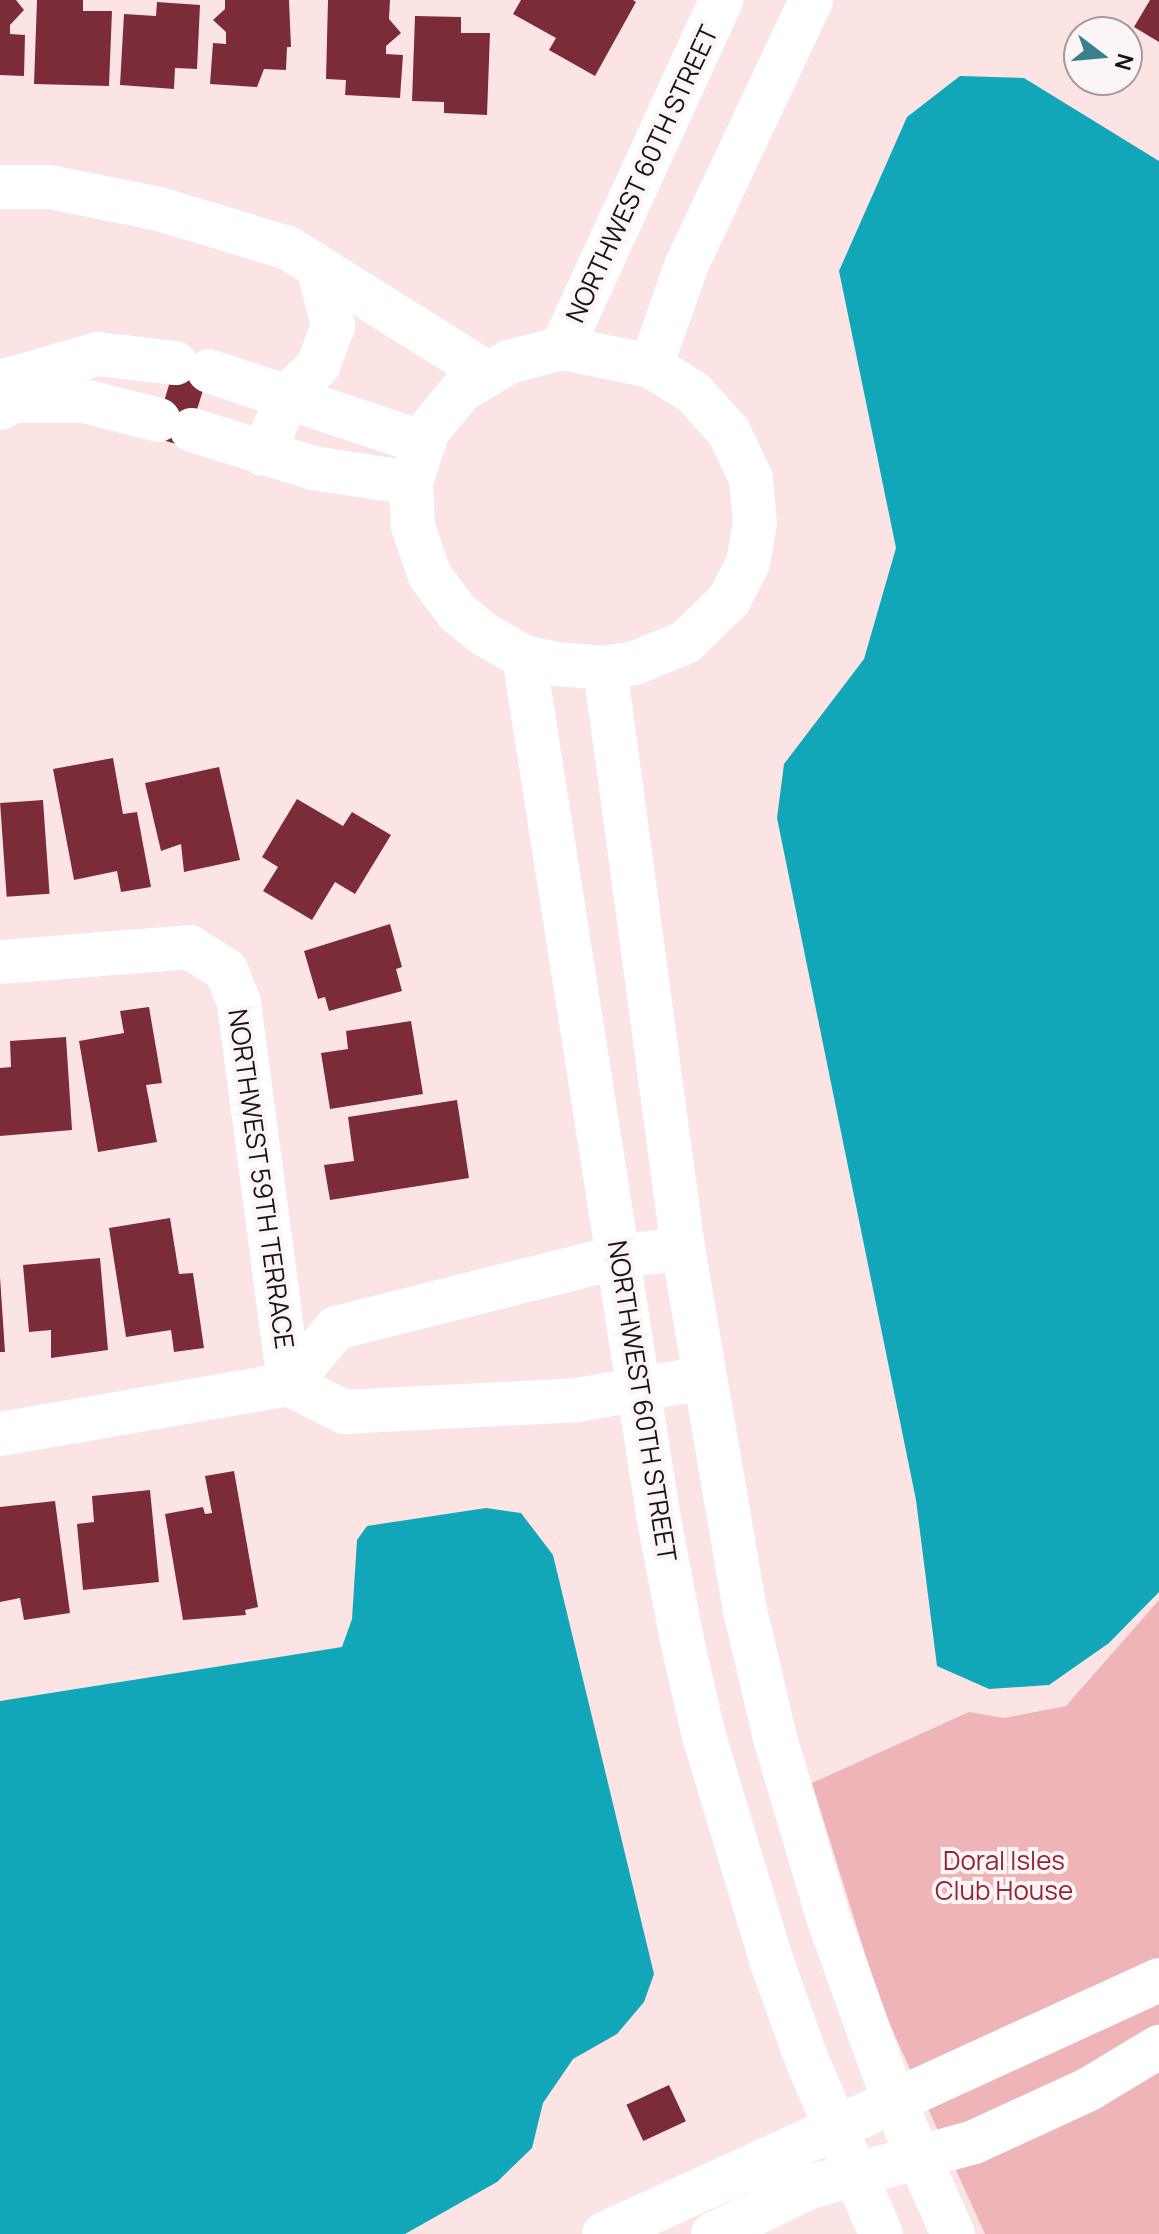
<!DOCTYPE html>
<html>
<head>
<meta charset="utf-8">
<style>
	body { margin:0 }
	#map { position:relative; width:1159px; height:2234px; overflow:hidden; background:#fce3e4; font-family:Manrope,sans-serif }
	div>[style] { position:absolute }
	.green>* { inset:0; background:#efb4b8 }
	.water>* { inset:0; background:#12a6b9 }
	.building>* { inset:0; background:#7c2c38; transform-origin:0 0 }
	.minor>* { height:44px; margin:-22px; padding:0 22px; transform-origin:22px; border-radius:22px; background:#fff }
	span { translate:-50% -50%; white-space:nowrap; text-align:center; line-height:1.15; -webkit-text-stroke:8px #fcf5f6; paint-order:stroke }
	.street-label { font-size:26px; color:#1e1314 }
	.park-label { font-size:26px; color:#91263b }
	.north { position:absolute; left:1063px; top:16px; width:80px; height:80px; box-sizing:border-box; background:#fcf5f6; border:2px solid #a39b9c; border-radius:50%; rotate:106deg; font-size:22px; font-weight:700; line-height:32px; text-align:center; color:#1e1314 }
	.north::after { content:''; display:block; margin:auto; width:28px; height:36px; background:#3a808b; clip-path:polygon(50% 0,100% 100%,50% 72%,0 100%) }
</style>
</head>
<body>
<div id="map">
	<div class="green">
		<div style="clip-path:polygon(1159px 1600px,1159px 2234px,985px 2234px,881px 2005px,812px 1783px,969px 1712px,1004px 1718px,1066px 1706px)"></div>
	</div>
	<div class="water">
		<div style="clip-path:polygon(960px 76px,1024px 78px,1159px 161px,1159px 1592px,1109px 1643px,1049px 1685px,989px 1689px,937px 1666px,916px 1500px,777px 818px,784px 764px,864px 659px,896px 548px,839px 271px,907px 117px)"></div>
		<div style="clip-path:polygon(486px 1508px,521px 1513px,553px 1555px,654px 1974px,644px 2002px,617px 2034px,573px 2059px,543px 2103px,532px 2148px,497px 2182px,405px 2234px,0 2234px,0 1701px,342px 1647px,352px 1619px,357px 1540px,367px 1526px)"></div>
	</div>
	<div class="building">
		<div style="clip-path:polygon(0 0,16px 0,24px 10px,10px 25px,10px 34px,25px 35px,24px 76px,0 75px)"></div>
		<div style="clip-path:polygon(37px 0,83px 0,83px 11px,112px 11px,109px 86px,34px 84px)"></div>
		<div style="clip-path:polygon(225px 0,289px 0,291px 47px,287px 47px,286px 70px,264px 69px,257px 87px,210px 84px,213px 43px,226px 44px,226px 32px,213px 20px,225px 9px)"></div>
		<div style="clip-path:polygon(328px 0,390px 0,389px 19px,401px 33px,386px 46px,386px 54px,403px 55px,400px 98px,345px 95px,346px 80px,326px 79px)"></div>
		<div style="clip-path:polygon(521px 0,633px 0,636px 2px,595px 76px,549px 50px,556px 38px,513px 14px)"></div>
		<div style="clip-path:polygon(1150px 0,1159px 0,1159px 42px,1134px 27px)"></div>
		<div style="clip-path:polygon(157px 2px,200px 5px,197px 69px,175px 68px,174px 89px,120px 85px,124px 14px,156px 16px)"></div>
		<div style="clip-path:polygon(415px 16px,461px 17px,461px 33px,490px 33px,487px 115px,444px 113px,444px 102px,412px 101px)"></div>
		<div style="left:180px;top:349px;width:34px;height:92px;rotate:17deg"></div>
		<div style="clip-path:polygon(113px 758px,123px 814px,137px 812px,151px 887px,121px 892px,117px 871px,74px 880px,53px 769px)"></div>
		<div style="clip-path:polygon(219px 767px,240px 860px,184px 872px,181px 844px,161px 851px,145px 783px)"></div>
		<div style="clip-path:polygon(297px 799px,343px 826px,352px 812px,391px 835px,355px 894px,335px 882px,312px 920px,263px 891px,278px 867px,262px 857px)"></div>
		<div style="left:43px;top:800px;width:94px;height:43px;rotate:86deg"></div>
		<div style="clip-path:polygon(390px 924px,402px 967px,396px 969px,402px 991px,329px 1011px,325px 997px,318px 999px,304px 951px)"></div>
		<div style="clip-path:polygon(149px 1007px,162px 1083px,146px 1085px,157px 1142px,98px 1152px,79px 1041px,124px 1033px,120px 1011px)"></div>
		<div style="clip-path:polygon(411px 1021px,423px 1094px,330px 1109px,321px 1053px,348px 1049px,346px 1031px)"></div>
		<div style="clip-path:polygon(66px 1037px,72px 1130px,0 1136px,0 1068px,11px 1067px,10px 1041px)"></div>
		<div style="clip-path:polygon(457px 1100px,469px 1178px,330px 1200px,324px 1165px,354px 1161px,348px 1117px)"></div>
		<div style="clip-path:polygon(170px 1218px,179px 1274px,193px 1273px,204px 1348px,174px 1352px,171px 1330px,126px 1337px,109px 1228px)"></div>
		<div style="clip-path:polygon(100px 1258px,108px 1350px,51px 1358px,51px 1330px,29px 1332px,23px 1265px)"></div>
		<div style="clip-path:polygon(0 1277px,5px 1352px,0 1352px)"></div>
		<div style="clip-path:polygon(234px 1471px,258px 1607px,245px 1610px,246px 1615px,183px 1620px,165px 1514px,203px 1507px,205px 1514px,212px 1513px,205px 1476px)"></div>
		<div style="clip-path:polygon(150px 1490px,159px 1582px,83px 1590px,77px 1524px,94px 1522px,92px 1496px)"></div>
		<div style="clip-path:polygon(55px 1501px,70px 1613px,24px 1620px,20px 1598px,0 1602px,0 1507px)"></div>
		<div style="left:669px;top:2085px;width:40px;height:47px;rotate:65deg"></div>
	</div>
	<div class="minor">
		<div style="left:0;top:187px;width:50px"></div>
		<div style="left:50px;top:187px;width:111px;rotate:11.4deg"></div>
		<div style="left:159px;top:209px;width:135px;rotate:16.8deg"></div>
		<div style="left:288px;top:248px;width:237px;rotate:32.1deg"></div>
		<div style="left:562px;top:348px;width:91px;rotate:11.4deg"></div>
		<div style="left:651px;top:366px;width:51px;rotate:32.1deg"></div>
		<div style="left:694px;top:393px;width:52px;rotate:48.1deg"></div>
		<div style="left:729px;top:432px;width:52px;rotate:64.9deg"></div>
		<div style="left:751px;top:479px;width:44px;rotate:84.8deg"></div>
		<div style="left:755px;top:523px;width:41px;rotate:99.9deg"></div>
		<div style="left:748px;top:563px;width:42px;rotate:117.2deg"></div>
		<div style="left:729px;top:600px;width:60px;rotate:135.7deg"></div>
		<div style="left:686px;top:642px;width:55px;rotate:157.6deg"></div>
		<div style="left:635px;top:663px;width:30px;rotate:171deg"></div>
		<div style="left:605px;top:668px;width:48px;rotate:-175.2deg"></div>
		<div style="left:557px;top:664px;width:34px;rotate:-168deg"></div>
		<div style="left:524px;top:657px;width:45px;rotate:-150.6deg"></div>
		<div style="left:485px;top:635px;width:36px;rotate:-141deg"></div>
		<div style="left:457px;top:612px;width:45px;rotate:-126.9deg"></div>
		<div style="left:430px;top:576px;width:52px;rotate:-109.1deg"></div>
		<div style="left:413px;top:527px;width:44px;rotate:-92.6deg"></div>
		<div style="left:411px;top:483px;width:53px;rotate:-72.6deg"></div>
		<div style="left:427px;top:432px;width:55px;rotate:-50.2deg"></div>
		<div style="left:462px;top:390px;width:55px;rotate:-30.8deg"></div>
		<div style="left:509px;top:362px;width:55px;rotate:-14.8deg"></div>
		<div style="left:562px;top:348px;width:383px;rotate:-65.4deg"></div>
		<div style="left:651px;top:366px;width:108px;rotate:-70.6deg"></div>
		<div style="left:687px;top:264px;width:292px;rotate:-64.8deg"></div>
		<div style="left:209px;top:371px;width:227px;rotate:18.5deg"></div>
		<div style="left:0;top:388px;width:11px;rotate:-45deg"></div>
		<div style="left:8px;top:380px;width:94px;rotate:-16.1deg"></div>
		<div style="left:98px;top:354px;width:78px;rotate:6.7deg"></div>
		<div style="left:0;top:408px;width:15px;rotate:-28deg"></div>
		<div style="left:13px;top:401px;width:71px"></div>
		<div style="left:84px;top:401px;width:77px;rotate:14.2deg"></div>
		<div style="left:192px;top:430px;width:127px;rotate:17.4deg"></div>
		<div style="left:313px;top:468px;width:99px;rotate:8.7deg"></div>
		<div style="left:263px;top:454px;width:65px;rotate:-66.6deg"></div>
		<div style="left:289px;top:394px;width:40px;rotate:-44deg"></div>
		<div style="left:318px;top:366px;width:43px;rotate:-69.4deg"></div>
		<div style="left:333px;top:326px;width:61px;rotate:-104.3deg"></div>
		<div style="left:524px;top:657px;width:873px;rotate:81.11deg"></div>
		<div style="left:659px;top:1520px;width:132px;rotate:79.1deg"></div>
		<div style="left:684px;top:1650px;width:88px;rotate:76.9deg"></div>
		<div style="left:704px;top:1736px;width:234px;rotate:73.3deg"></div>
		<div style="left:771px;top:1960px;width:106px;rotate:70.2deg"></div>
		<div style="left:807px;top:2060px;width:189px;rotate:67deg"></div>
		<div style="left:605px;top:668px;width:585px;rotate:82.34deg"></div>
		<div style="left:683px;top:1248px;width:367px;rotate:80.3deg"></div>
		<div style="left:745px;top:1610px;width:131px;rotate:76.8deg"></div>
		<div style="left:775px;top:1738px;width:187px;rotate:73.5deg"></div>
		<div style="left:828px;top:1917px;width:195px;rotate:70.3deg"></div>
		<div style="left:894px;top:2101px;width:145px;rotate:66.1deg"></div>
		<div style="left:0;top:962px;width:190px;rotate:-4.5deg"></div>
		<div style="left:189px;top:947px;width:44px;rotate:31.9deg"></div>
		<div style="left:226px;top:970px;width:35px;rotate:68deg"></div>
		<div style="left:239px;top:1003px;width:384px;rotate:82.5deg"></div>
		<div style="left:289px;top:1384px;width:73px;rotate:-50deg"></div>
		<div style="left:336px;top:1328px;width:291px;rotate:-14.1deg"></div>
		<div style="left:618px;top:1257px;width:66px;rotate:-7.9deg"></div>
		<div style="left:0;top:1434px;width:293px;rotate:-9.8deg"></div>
		<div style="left:289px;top:1384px;width:62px;rotate:27deg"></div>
		<div style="left:344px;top:1412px;width:233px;rotate:-2.9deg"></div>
		<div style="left:577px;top:1400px;width:129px;rotate:-9.8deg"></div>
		<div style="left:604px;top:2234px;width:610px;rotate:-24.59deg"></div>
		<div style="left:713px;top:2234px;width:108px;rotate:-25.9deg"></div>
		<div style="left:810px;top:2187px;width:170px;rotate:-15.3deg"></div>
		<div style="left:974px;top:2142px;width:127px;rotate:-24.7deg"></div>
		<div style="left:1089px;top:2089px;width:82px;rotate:-31deg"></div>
	</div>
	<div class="street-label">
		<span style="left:642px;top:174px;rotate:-65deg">NORTHWEST 60TH STREET</span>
		<span style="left:261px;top:1179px;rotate:82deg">NORTHWEST 59TH TERRACE</span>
		<span style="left:642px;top:1401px;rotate:81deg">NORTHWEST 60TH STREET</span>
	</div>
	<div class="park-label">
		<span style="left:1004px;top:1876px">Doral Isles<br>Club House</span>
	</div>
	<div class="north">N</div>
</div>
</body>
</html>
